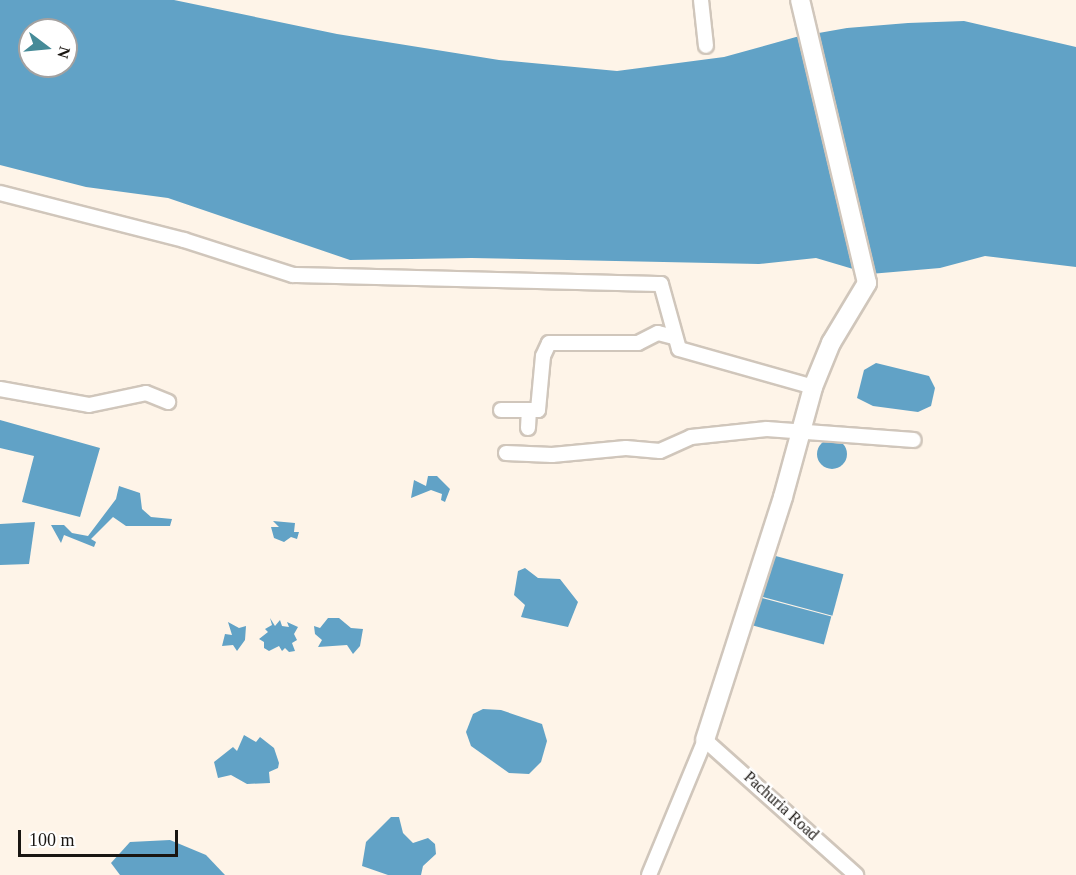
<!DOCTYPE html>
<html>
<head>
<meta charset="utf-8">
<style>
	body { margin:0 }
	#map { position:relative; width:1076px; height:875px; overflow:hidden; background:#fef4e8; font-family:Georgia,serif }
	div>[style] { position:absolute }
	.water>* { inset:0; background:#61a2c6; transform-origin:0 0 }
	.round { border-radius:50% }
	.roads { filter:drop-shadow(2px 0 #d0c6bb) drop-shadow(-2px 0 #d0c6bb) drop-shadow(0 2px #d0c6bb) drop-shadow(0 -2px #d0c6bb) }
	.minor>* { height:14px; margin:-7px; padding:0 7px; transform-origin:7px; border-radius:7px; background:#fff }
	.major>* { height:18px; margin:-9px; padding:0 9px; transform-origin:9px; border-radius:9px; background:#fff }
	span { translate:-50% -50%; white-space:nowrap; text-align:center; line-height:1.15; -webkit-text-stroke:5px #fff; paint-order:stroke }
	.street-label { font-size:16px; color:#191511 }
	.north { position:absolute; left:18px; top:18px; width:60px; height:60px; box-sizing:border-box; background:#fff; border:2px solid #a3a1a0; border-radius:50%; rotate:106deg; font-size:16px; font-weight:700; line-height:24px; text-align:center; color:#191511 }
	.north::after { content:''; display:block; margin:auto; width:21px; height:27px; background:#468b98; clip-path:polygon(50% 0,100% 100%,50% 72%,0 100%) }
	.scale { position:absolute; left:18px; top:830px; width:160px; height:27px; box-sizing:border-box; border:3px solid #191511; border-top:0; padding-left:8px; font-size:18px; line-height:21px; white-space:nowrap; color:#191511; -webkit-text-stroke:4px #fff; paint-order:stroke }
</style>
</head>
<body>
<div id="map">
	<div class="water">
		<div style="clip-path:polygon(evenodd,0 0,174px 0,337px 34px,499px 60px,617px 71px,724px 57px,796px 37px,847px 28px,908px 23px,964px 21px,1076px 47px,1076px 267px,985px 256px,940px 268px,870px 274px,816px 258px,759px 264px,472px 258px,350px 260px,168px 198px,86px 187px,0 165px,0 0,30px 30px,66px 30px,66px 66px,30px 66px,30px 30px)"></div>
		<div style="clip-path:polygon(876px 363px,929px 376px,935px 388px,931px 406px,918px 412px,873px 406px,857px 398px,864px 370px)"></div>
		<div style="clip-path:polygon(0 420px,100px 448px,80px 517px,22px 502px,34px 456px,0 448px)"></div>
		<div class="round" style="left:817px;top:439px;width:30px;height:30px"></div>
		<div style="clip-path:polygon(428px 476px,437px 476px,450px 489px,445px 502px,441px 500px,442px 494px,431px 490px,411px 498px,414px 480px,426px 486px)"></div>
		<div style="clip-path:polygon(119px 486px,140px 493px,142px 509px,151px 517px,172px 519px,170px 526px,126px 526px,113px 517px,91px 539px,96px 542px,94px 547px,64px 535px,61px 543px,51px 525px,64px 525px,72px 533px,88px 536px,116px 499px)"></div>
		<div style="clip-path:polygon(273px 521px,295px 523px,294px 532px,299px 532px,297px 539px,291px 537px,284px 542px,274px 538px,271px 527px,279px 527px)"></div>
		<div style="clip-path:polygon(35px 522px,29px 564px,0 565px,0 524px)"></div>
		<div style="left:772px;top:555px;width:74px;height:43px;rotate:15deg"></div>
		<div style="clip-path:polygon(525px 568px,538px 578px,560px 579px,578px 602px,568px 627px,521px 617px,525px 605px,514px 595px,518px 571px)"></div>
		<div style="left:755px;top:596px;width:79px;height:29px;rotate:15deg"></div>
		<div style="clip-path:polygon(270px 618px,275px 626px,280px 620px,282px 626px,289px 627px,287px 622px,298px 627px,294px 634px,297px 640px,292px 643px,295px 651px,289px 652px,285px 648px,282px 651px,279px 646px,269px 651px,264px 648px,264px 642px,259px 639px,268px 632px,265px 629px,272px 625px)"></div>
		<div style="clip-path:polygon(328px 618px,339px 618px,351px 628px,363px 629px,360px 646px,353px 654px,347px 645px,318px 647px,322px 640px,315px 634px,314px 626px,320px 628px)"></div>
		<div style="clip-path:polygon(228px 622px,239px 628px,246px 626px,245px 640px,237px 651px,233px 645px,222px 646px,225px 634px,232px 635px)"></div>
		<div style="clip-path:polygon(483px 709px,501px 710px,542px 724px,547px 741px,541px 762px,529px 774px,509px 773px,471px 746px,466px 732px,473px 714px)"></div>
		<div style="clip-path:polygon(244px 735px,256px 742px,260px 737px,274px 748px,279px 763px,278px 768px,269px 772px,270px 783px,247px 784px,231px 775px,218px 778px,214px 762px,233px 747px,237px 751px)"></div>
		<div style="clip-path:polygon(391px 817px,399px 817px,403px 833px,413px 843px,428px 838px,435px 844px,436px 854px,423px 866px,421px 875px,388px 875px,362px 866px,366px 842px)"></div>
		<div style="clip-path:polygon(170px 840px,206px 855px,225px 875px,120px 875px,111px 863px,130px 842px)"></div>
	</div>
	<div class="roads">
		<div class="minor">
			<div style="left:701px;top:0;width:46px;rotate:83.8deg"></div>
			<div style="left:0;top:193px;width:190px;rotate:14.3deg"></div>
			<div style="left:184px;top:240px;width:114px;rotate:17.8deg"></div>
			<div style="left:293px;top:275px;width:368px;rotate:1.4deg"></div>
			<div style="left:661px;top:284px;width:67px;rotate:74.5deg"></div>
			<div style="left:679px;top:349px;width:139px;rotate:15.8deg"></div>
			<div style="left:0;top:389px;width:90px;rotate:10.2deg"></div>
			<div style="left:89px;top:405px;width:58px;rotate:-11.9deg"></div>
			<div style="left:146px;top:393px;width:24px;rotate:22deg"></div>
			<div style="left:501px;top:410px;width:28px"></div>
			<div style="left:528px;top:428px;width:18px;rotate:-87deg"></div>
			<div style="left:529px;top:410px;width:9px"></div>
			<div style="left:538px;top:410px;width:54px;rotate:-84.7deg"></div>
			<div style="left:543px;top:356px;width:14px;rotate:-65deg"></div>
			<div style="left:549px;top:343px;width:89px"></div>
			<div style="left:638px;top:343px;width:22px;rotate:-27deg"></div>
			<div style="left:658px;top:333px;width:16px;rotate:14deg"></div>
			<div style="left:506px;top:453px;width:46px;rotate:2.5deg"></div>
			<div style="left:552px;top:455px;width:74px;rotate:-5.4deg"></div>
			<div style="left:626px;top:448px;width:34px;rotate:5deg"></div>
			<div style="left:660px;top:451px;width:34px;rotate:-24deg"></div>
			<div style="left:691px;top:437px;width:76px;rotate:-6deg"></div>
			<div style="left:767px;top:429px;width:147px;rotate:4.3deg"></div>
			<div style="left:649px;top:875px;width:146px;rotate:-67.5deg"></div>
			<div style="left:705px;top:740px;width:203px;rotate:41.8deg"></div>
		</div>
		<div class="major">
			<div style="left:705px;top:740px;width:255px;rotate:-72.2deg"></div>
			<div style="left:783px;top:497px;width:114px;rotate:-74.7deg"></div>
			<div style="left:813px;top:387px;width:48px;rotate:-67.8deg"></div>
			<div style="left:831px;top:343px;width:70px;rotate:-59deg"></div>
			<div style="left:867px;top:283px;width:291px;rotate:-103.3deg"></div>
		</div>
	</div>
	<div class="street-label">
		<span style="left:781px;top:806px;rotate:42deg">Pachuria Road</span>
	</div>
	<div class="north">N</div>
	<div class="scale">100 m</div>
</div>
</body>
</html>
